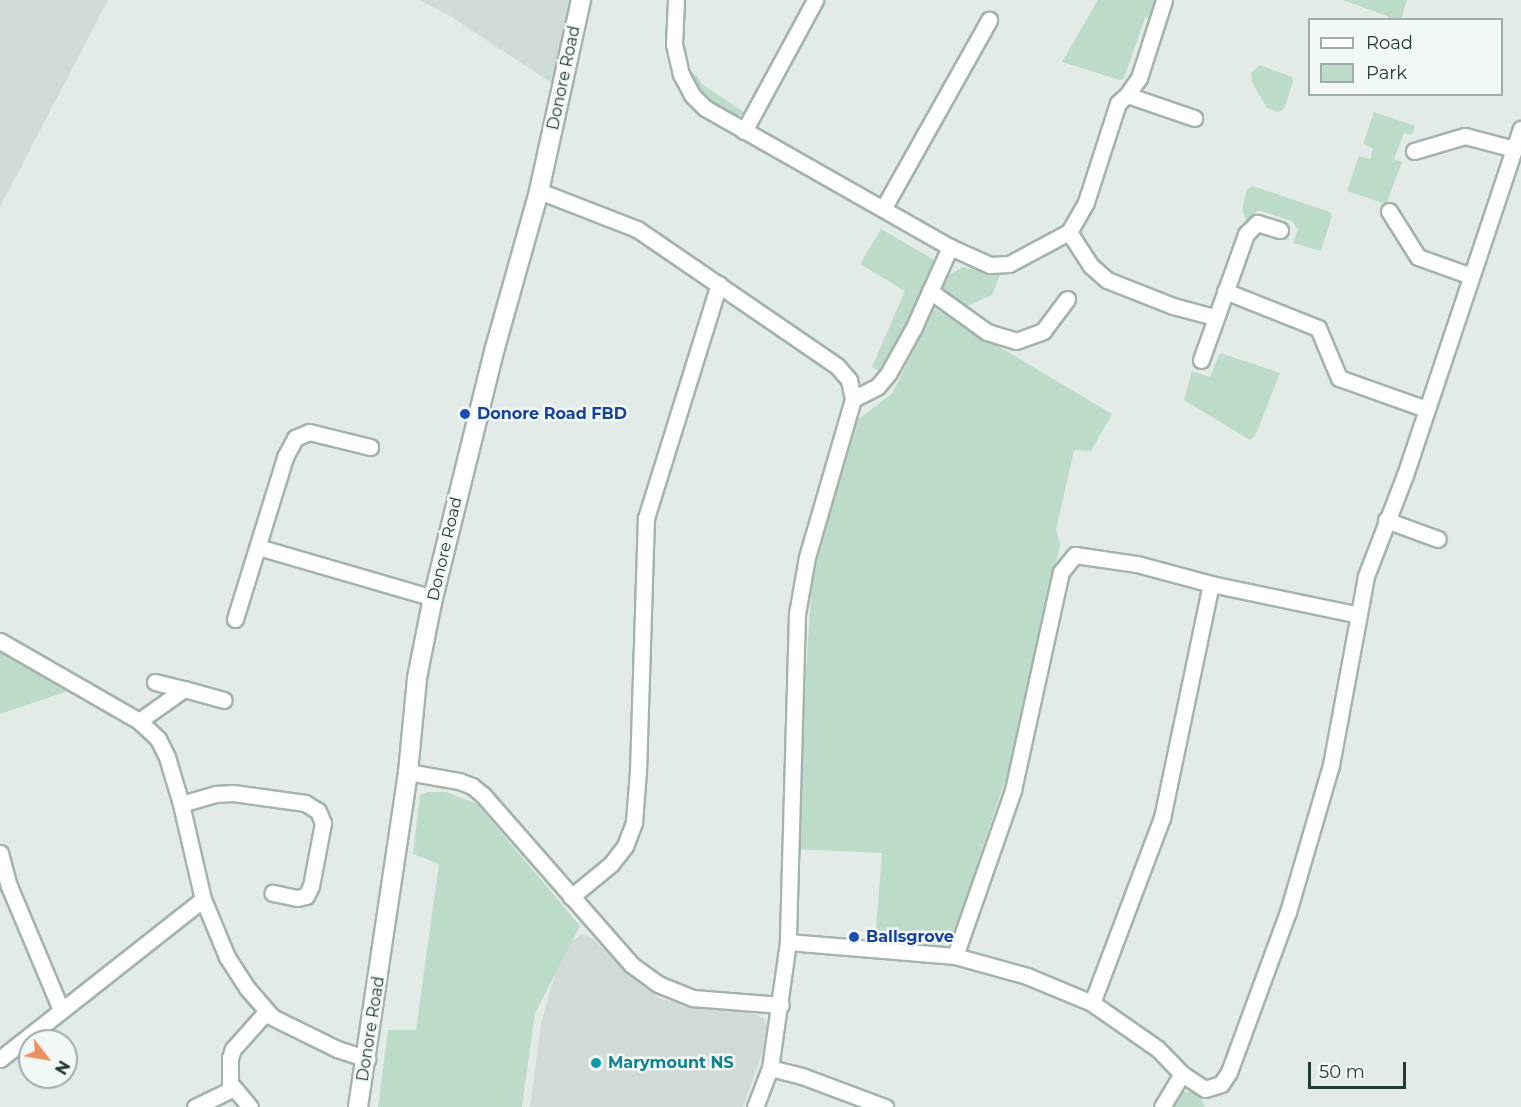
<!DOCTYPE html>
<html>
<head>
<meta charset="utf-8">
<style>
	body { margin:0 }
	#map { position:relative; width:1521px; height:1107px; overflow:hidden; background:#e2ebe8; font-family:Montserrat,sans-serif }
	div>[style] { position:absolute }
	.built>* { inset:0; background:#d0dbd7 }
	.green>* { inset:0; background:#bcdbc8 }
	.roads { filter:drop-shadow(2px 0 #a5b3af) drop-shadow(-2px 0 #a5b3af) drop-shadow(0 2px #a5b3af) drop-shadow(0 -2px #a5b3af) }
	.street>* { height:15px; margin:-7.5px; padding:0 7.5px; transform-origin:7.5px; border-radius:7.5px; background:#fff }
	.secondary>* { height:18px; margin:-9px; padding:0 9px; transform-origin:9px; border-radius:9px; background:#fff }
	.dots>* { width:16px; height:16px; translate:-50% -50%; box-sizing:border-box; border:3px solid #f2f8f6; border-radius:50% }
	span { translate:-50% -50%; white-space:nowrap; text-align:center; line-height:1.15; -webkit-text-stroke:5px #f2f8f6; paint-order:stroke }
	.street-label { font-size:16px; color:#233b37 }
	.transit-label { font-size:16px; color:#164399; font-weight:700 }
	.left { translate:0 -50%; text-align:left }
	.culture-label { font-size:16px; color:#0d838f; font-weight:700 }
	.legend { position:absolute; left:1308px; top:18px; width:195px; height:78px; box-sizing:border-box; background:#f2f8f6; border:2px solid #9facaa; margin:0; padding:8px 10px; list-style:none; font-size:18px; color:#233b37 }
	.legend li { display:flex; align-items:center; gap:12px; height:30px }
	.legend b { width:30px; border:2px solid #9facaa }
	.north { position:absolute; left:18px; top:1029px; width:60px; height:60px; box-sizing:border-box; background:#f2f8f6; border:2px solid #9facaa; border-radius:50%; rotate:121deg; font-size:16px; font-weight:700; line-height:24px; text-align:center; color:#233b37 }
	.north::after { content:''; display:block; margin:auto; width:21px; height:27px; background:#ea9262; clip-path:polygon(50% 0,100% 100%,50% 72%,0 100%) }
	.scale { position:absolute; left:1308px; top:1062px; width:98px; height:27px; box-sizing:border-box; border:3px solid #233b37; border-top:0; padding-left:8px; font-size:18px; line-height:21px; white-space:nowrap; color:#233b37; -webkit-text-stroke:4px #f2f8f6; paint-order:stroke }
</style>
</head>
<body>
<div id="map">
	<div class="built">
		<div style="clip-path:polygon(0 0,108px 0,0 207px)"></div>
		<div style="clip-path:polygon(419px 0,577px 0,562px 90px,450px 16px)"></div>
		<div style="clip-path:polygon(583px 934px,593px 939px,637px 982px,661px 999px,755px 1014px,764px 1019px,768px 1028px,765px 1045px,743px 1107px,530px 1107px,541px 1024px,556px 971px,572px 941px)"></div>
	</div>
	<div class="green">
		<div style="clip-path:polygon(1098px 0,1156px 0,1149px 19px,1145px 18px,1124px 78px,1120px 80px,1062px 62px)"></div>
		<div style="clip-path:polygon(1343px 0,1407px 0,1401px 19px,1390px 20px,1387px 16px)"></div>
		<div style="clip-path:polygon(1260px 65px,1292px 77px,1293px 82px,1284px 109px,1278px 112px,1267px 108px,1252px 82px,1251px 73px)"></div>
		<div style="clip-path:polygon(687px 71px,697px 76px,702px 84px,745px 113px,735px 117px,708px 101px,694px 86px)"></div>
		<div style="clip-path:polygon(1374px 112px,1415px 126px,1412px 135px,1404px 133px,1394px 159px,1402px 162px,1386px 204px,1347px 191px,1359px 156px,1370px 159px,1373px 148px,1363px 144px)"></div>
		<div style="clip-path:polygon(1253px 186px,1330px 212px,1332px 216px,1321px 251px,1293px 243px,1298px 230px,1292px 221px,1258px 210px,1247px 222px,1242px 210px,1247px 189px)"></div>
		<div style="clip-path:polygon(881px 229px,936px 261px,881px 372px,872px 367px,905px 291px,860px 264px)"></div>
		<div style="clip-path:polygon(963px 267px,1000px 275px,992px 295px,967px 306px,942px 289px,949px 275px)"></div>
		<div style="clip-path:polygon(934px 308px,1112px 414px,1091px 451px,1074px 450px,1056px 530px,1060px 545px,1010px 766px,952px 939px,942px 945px,875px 940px,882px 853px,795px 849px,812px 579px,857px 420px,892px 394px)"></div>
		<div style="clip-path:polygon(1220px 353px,1280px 373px,1255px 436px,1250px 440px,1184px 400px,1192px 371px,1210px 377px)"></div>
		<div style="clip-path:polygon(0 652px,6px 652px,67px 689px,65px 692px,0 714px)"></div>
		<div style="clip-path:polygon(428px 792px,446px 792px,477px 804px,580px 926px,535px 1013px,522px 1107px,378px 1107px,388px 1030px,416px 1030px,439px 864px,413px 854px,420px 795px)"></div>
		<div style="clip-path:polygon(1183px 1092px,1198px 1093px,1205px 1107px,1173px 1107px)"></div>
	</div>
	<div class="roads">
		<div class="street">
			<div style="left:676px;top:0;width:44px;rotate:92.6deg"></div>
			<div style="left:674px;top:44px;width:31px;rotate:77deg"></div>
			<div style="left:681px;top:74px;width:24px;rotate:62deg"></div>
			<div style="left:692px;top:95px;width:18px;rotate:45deg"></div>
			<div style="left:705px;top:108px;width:282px;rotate:29.6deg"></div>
			<div style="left:950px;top:247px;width:44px;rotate:24.2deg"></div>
			<div style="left:990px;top:265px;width:19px;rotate:-3deg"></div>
			<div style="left:1009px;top:264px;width:68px;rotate:-28.1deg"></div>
			<div style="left:1069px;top:232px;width:34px;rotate:-60deg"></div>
			<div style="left:1086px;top:202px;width:104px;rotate:-72.1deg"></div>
			<div style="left:1118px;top:103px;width:12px;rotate:-42deg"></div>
			<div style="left:1127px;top:95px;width:21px;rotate:-55deg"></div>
			<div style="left:1139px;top:78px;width:82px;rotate:-72.2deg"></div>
			<div style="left:1127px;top:95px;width:71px;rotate:18.9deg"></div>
			<div style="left:744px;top:131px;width:149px;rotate:-61.5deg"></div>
			<div style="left:1414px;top:151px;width:53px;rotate:-16.4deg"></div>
			<div style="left:1465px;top:136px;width:51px;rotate:14.9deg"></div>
			<div style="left:539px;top:191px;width:105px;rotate:21.2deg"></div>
			<div style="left:637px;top:229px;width:242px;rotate:34.4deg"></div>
			<div style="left:837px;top:366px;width:18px;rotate:49deg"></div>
			<div style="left:849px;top:380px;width:19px;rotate:78deg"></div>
			<div style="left:853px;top:399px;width:165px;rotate:106.2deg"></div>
			<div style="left:807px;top:557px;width:58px;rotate:100deg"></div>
			<div style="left:797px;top:614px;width:328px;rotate:91.6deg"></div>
			<div style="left:788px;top:942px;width:127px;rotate:98.1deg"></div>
			<div style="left:770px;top:1068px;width:42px;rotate:111deg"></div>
			<div style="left:883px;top:209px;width:217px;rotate:-60.7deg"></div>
			<div style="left:1389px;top:211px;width:54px;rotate:57.8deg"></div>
			<div style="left:1418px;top:257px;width:56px;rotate:19.7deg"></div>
			<div style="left:1069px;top:232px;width:40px;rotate:57.1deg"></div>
			<div style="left:1091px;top:266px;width:21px;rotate:41deg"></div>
			<div style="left:1107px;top:280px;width:71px;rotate:21.5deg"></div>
			<div style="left:1173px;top:306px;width:42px;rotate:15deg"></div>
			<div style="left:930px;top:291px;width:70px;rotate:35.7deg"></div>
			<div style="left:987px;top:332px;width:30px;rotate:17deg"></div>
			<div style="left:1016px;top:341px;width:29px;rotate:-20deg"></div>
			<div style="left:1043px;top:331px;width:40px;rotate:-53deg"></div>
			<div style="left:1225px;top:291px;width:100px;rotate:21.7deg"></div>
			<div style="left:1318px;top:328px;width:54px;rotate:67.2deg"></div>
			<div style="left:1339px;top:378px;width:92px;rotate:19.6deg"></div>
			<div style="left:1201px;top:360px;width:134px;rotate:-70.3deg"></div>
			<div style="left:1246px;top:234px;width:16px;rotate:-45deg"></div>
			<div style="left:1257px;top:223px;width:24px;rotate:17deg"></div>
			<div style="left:853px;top:399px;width:27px;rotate:-27deg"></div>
			<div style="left:877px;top:387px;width:17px;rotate:-50deg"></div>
			<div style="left:888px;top:374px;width:54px;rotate:-61deg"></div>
			<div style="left:914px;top:327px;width:88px;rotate:-65.8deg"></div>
			<div style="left:1386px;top:520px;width:55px;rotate:20.1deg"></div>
			<div style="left:258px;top:547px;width:182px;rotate:16.2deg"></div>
			<div style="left:235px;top:619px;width:170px;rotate:-72.8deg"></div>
			<div style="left:285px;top:457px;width:21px;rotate:-62deg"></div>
			<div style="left:295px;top:438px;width:15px;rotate:-23deg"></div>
			<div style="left:309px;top:432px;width:63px;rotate:13.8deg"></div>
			<div style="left:0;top:641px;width:160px;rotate:29.9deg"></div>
			<div style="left:139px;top:721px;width:26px;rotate:43deg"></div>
			<div style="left:158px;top:739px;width:20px;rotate:63deg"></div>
			<div style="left:167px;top:757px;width:49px;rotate:73.4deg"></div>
			<div style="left:181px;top:804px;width:98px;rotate:77deg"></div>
			<div style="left:203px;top:899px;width:63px;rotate:67.5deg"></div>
			<div style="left:227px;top:957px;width:37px;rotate:57deg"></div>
			<div style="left:247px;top:988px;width:38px;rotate:49deg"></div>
			<div style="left:272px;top:1017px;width:72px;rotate:26.2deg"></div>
			<div style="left:337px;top:1049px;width:32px;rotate:18deg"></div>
			<div style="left:155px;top:682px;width:30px;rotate:14deg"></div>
			<div style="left:139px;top:721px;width:55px;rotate:-35.4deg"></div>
			<div style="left:184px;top:689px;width:41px;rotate:15.4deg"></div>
			<div style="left:408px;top:772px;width:52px;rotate:10deg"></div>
			<div style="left:459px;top:781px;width:14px;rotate:21deg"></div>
			<div style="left:472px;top:786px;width:14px;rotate:39deg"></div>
			<div style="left:483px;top:795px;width:226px;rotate:48.8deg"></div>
			<div style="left:632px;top:965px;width:32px;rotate:36deg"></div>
			<div style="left:658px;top:984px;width:38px;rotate:22deg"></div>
			<div style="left:693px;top:998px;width:88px;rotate:4.5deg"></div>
			<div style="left:181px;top:804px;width:35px;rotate:-16deg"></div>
			<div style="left:215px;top:794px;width:18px;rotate:-3deg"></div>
			<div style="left:233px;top:793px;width:73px;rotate:7.9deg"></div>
			<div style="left:305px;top:803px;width:15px;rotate:32deg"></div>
			<div style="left:318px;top:811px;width:13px;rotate:67deg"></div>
			<div style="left:323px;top:823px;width:64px;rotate:100.8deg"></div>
			<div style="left:311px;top:886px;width:11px;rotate:117deg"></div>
			<div style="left:306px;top:896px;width:9px;rotate:167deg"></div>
			<div style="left:297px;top:898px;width:25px;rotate:-168deg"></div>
			<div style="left:0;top:853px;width:34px;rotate:75deg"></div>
			<div style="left:9px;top:886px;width:134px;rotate:67.2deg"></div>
			<div style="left:571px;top:897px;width:52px;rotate:-39.5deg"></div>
			<div style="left:611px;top:864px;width:23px;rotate:-52deg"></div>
			<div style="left:625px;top:846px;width:26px;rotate:-69deg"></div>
			<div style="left:634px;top:822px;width:51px;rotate:-85.5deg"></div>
			<div style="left:638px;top:771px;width:253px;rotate:-88.2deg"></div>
			<div style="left:646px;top:518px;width:245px;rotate:-72.7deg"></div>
			<div style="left:788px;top:942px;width:168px;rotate:4.8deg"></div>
			<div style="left:955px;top:956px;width:75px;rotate:15.5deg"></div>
			<div style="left:1027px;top:976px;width:70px;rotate:22.6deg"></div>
			<div style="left:1092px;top:1003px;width:80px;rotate:34.9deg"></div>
			<div style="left:1158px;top:1049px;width:35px;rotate:46deg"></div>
			<div style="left:1182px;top:1074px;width:27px;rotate:33deg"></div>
			<div style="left:1205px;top:1089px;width:17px;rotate:-17deg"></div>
			<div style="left:1221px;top:1084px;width:14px;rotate:-56deg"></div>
			<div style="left:1229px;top:1072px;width:171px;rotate:-69.8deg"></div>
			<div style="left:1288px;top:912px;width:153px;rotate:-73.7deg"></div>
			<div style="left:1331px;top:765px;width:192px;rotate:-79.5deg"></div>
			<div style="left:1366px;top:576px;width:108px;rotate:-68.9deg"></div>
			<div style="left:1405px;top:475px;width:365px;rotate:-71.5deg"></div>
			<div style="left:955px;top:956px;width:176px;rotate:-70.7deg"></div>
			<div style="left:1013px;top:790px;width:223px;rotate:-77.6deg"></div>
			<div style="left:1061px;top:572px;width:22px;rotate:-51deg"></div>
			<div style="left:1075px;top:555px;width:63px;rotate:8.3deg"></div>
			<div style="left:1137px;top:564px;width:77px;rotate:15.1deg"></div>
			<div style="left:1211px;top:584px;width:151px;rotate:11.8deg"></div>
			<div style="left:1092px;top:1003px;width:198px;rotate:-69.3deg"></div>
			<div style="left:1162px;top:818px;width:239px;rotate:-78.2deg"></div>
			<div style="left:0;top:1059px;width:258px;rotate:-38.2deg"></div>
			<div style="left:770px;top:1068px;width:33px;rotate:14deg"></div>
			<div style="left:802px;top:1076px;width:89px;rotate:20.5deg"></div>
			<div style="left:195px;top:1107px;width:43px;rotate:-26deg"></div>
			<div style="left:250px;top:1107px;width:31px;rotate:-130deg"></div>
			<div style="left:230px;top:1083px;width:25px;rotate:-90deg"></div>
			<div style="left:230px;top:1058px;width:9px;rotate:-72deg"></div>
			<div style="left:233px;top:1049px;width:50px;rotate:-48.3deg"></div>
			<div style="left:1162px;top:1107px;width:39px;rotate:-59deg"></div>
		</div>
		<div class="secondary">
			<div style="left:358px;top:1107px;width:339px;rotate:-81.5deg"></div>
			<div style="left:408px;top:772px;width:94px;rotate:-84.5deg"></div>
			<div style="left:417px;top:678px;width:82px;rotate:-78.7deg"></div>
			<div style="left:433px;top:598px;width:258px;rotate:-76.1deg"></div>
			<div style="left:495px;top:348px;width:163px;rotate:-74.3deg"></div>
			<div style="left:539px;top:191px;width:196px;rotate:-77.6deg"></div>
		</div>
	</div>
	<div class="dots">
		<div style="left:465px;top:414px;background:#1a4fb4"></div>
		<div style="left:854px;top:937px;background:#1a4fb4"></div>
		<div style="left:596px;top:1063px;background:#0f9aa8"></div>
	</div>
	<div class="street-label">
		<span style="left:564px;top:78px;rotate:-78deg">Donore Road</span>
		<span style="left:445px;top:549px;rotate:-77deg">Donore Road</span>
		<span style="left:371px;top:1029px;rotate:-81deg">Donore Road</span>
	</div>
	<div class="transit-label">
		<span class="left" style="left:477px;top:414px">Donore Road FBD</span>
		<span class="left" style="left:866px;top:937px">Ballsgrove</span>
	</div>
	<div class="culture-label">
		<span class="left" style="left:608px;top:1063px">Marymount NS</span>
	</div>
	<ul class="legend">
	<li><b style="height:8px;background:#fff"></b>Road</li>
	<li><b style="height:16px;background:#bcdbc8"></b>Park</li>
	</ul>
	<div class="north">N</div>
	<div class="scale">50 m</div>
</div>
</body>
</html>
